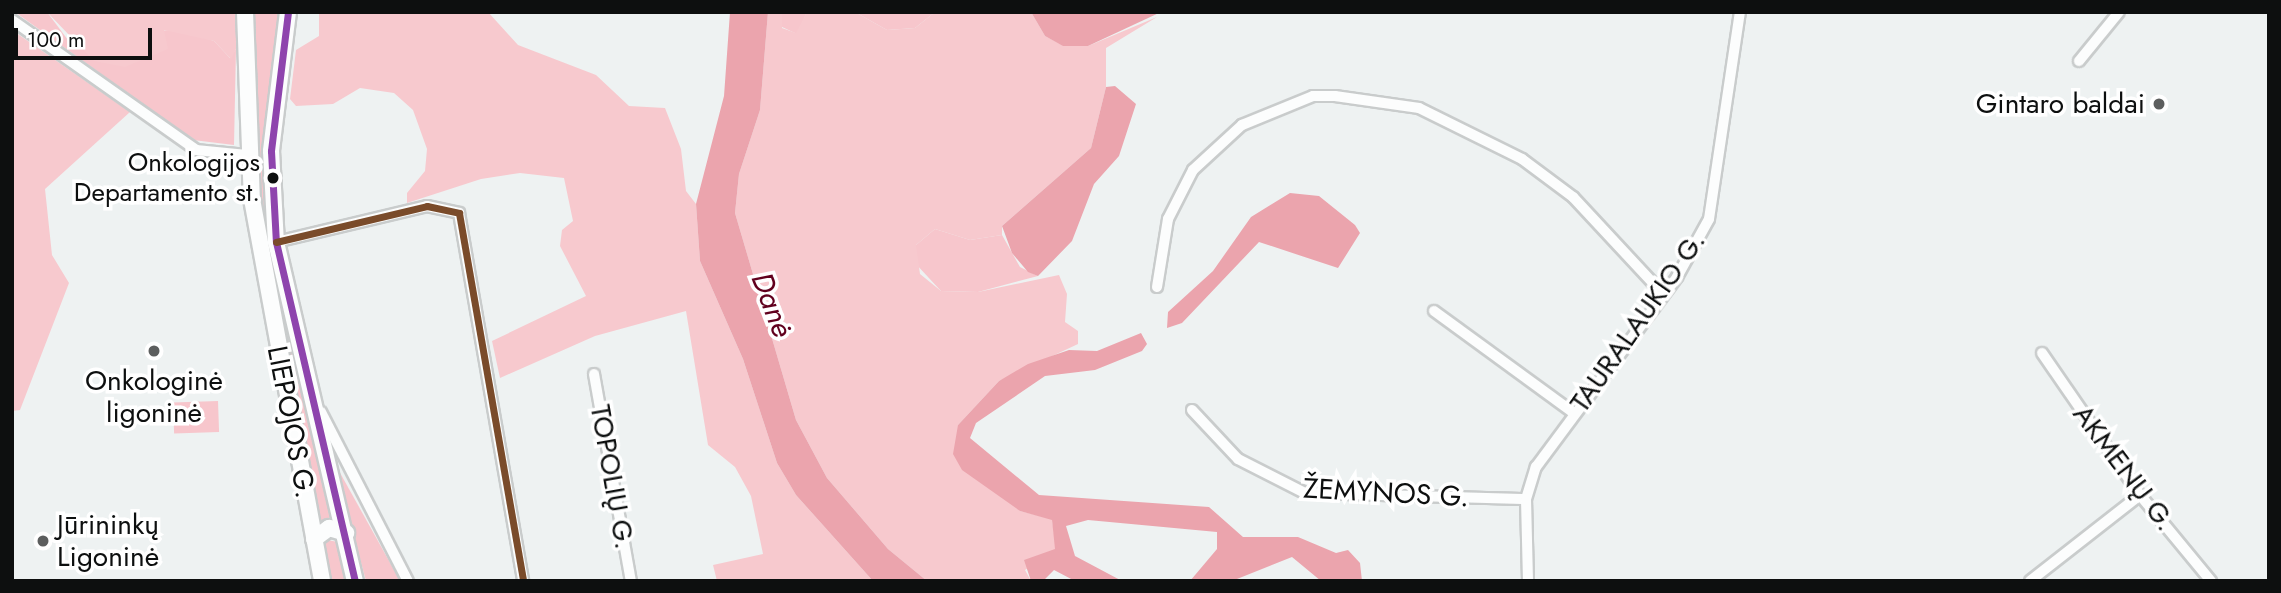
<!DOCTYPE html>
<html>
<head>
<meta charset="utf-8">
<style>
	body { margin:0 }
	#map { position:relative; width:2281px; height:593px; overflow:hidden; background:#eef2f2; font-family:Jost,sans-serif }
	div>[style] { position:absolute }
	.green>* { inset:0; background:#f7c6cc; transform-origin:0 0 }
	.forest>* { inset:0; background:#f7c9ce }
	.water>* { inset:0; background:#eba4ad }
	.roads { filter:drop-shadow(2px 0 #c9cccc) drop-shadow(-2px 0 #c9cccc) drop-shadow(0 2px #c9cccc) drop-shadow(0 -2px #c9cccc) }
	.minor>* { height:10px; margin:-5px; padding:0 5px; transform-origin:5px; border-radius:5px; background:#fcfdfd }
	.primary>* { height:16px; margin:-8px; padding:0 8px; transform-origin:8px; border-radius:8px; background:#fcfdfd }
	.bus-1>* { height:7px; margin:-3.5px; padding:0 3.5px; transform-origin:3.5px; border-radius:3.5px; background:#8e44ad }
	.bus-2>* { height:7px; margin:-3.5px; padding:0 3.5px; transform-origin:3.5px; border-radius:3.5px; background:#7a4b2a }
	.dots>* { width:19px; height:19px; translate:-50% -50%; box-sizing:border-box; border:4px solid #fff; border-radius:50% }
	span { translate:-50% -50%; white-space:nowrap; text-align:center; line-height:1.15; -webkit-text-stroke:7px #fff; paint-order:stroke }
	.bus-label { font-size:26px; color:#0d0f0f }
	.right { translate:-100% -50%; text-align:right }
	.poi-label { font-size:28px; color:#0d0f0f }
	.left { translate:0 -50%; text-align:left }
	.street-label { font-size:28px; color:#0d0f0f }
	.water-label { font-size:30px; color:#61001e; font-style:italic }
	.frame { position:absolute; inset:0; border:14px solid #0d0f0f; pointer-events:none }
	.scale { position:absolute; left:14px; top:28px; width:138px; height:32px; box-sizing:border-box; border:4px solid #0d0f0f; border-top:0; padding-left:9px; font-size:21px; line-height:24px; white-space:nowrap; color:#0d0f0f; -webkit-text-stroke:5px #fff; paint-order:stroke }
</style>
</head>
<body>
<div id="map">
	<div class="green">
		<div style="clip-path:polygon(15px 12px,47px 12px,68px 40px,179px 29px,214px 41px,230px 58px,236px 49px,234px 145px,193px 140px)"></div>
		<div style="clip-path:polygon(252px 12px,281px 12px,265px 134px,271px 254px,334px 507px,327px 523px,318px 522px,258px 190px)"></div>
		<div style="clip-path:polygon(782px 12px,807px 12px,797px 34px,782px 27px)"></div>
		<div style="clip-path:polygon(855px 12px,935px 12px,915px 28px,887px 30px)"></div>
		<div style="clip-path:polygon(935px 229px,970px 240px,1002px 235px,1020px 267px,1038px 276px,978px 292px,941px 291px,915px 263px,916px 245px)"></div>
		<div style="left:218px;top:401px;width:31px;height:45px;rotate:88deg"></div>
		<div style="clip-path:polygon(334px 462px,393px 568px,400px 581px,366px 581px)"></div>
		<div style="clip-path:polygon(327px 540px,338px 542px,349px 581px,326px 581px,322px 546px)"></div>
	</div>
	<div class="forest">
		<div style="clip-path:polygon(47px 12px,237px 12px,236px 49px,231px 59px,214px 41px,164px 30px,168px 49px,125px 67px,94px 61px)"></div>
		<div style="clip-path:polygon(319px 12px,488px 12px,518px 45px,596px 75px,629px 106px,665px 108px,681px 149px,686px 191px,696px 204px,700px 261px,743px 359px,777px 463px,796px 495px,873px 581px,717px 581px,713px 565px,763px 554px,751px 496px,735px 467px,708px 445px,686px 311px,595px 336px,500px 378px,492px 341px,586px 296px,560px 246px,562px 230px,573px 221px,564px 178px,520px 173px,481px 179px,407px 203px,407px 193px,425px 171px,427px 149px,413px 110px,394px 93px,360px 88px,333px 104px,296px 106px,290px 99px,296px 50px,319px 36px)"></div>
		<div style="clip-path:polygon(768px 12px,782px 12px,782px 28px,796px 33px,807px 12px,855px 12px,887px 30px,915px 28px,935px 12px,1031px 12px,1045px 36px,1064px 46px,1088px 46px,1157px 17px,1106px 48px,1106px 87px,1091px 148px,1002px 226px,1002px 235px,970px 240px,935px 229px,916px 245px,920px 274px,941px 291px,978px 292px,1059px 275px,1067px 294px,1065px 322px,1078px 331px,1078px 344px,999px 381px,958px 425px,1020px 511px,1052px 519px,1056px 549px,1025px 570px,1031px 581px,927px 581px,888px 549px,827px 478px,796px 420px,735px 213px,739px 174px,760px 110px)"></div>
		<div style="clip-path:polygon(12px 30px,130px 112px,45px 189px,52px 255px,69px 283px,20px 410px,12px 411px)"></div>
	</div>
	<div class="water">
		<div style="clip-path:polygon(730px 12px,768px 12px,760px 110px,739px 174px,735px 213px,796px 420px,827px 478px,888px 549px,927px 581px,873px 581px,796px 495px,777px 463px,743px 359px,700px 261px,696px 204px,724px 96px)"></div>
		<div style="clip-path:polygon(1031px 12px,1161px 12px,1088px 46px,1063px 46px,1045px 36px)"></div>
		<div style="clip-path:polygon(1115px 86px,1136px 104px,1119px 156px,1094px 184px,1072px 241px,1038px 276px,1028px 272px,1012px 253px,1002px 226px,1091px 148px,1106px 87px)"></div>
		<div style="clip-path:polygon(1290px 193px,1319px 196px,1355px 225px,1360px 233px,1338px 268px,1259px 242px,1182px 323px,1167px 328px,1168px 312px,1213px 271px,1251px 217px)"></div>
		<div style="clip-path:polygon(1141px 333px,1147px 344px,1142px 351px,1095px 370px,1045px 376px,976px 423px,970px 438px,1039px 495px,1209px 507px,1243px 537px,1298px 537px,1336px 553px,1348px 550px,1360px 563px,1362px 581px,1321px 581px,1292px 557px,1232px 581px,1190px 581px,1217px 549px,1217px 532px,1088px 520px,1066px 526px,1075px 556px,1122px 581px,1075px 581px,1054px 570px,1043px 581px,1031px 581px,1024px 560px,1055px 549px,1052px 520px,1020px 511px,962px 470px,953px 454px,958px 425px,999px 381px,1028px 364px,1069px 350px,1097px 351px)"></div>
	</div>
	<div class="roads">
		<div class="minor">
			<div style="left:12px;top:20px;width:225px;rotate:35.2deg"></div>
			<div style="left:196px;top:150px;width:51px;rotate:5.6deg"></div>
			<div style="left:2079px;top:61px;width:63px;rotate:-50.8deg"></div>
			<div style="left:276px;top:242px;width:155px;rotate:-13.4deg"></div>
			<div style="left:427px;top:206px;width:33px;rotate:12deg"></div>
			<div style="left:459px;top:213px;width:374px;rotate:80.1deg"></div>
			<div style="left:1157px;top:287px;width:69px;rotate:-80.8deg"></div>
			<div style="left:1168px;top:219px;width:55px;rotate:-63deg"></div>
			<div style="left:1193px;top:170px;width:67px;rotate:-42.6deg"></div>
			<div style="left:1242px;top:125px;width:77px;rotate:-22.2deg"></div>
			<div style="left:1313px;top:96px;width:22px"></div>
			<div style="left:1335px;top:96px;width:85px;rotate:8.1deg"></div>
			<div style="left:1419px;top:108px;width:115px;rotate:26.3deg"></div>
			<div style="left:1522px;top:159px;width:64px;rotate:36.7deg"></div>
			<div style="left:1573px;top:197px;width:132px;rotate:47.1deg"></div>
			<div style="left:1434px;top:311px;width:173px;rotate:36.1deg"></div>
			<div style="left:2042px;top:353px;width:173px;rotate:55.4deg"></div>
			<div style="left:2140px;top:495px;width:112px;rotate:50.5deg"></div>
			<div style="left:594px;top:374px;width:210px;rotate:79.9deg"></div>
			<div style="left:1192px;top:410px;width:67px;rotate:46.8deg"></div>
			<div style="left:1238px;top:459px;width:75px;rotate:26.9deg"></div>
			<div style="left:1305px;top:493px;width:221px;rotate:1.6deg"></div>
			<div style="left:321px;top:412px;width:190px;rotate:62.8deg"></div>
			<div style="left:1528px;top:581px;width:82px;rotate:-91.4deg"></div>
			<div style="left:1526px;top:499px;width:34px;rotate:-73deg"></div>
			<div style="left:1536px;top:467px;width:237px;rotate:-53.4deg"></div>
			<div style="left:1677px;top:277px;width:66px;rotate:-61.1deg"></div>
			<div style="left:1709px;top:219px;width:209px;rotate:-81.5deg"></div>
			<div style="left:2030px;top:581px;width:140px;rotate:-38deg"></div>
		</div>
		<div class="primary">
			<div style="left:245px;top:12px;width:187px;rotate:87.9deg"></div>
			<div style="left:252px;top:199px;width:388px;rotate:79.6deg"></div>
			<div style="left:288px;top:12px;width:140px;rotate:97deg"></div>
			<div style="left:271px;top:151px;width:91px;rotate:86.9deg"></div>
			<div style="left:276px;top:242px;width:348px;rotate:76.9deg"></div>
			<div style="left:314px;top:539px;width:19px;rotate:-36deg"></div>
			<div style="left:329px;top:528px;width:18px;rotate:16deg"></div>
		</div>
	</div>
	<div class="bus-1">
		<div style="left:288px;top:12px;width:140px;rotate:97deg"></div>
		<div style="left:271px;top:151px;width:91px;rotate:86.9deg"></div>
		<div style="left:276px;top:242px;width:348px;rotate:76.9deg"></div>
	</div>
	<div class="bus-2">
		<div style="left:276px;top:242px;width:155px;rotate:-13.4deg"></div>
		<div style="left:427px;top:206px;width:33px;rotate:12deg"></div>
		<div style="left:459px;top:213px;width:374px;rotate:80.1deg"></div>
	</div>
	<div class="dots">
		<div style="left:2159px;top:104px;background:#5c5e5e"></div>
		<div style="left:273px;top:178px;background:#0d0f0f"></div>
		<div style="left:154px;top:351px;background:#5c5e5e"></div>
		<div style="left:43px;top:541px;background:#5c5e5e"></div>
	</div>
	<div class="bus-label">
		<span class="right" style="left:260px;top:178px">Onkologijos<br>Departamento st.</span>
	</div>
	<div class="poi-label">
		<span class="right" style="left:2145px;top:104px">Gintaro baldai</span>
		<span style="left:154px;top:397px">Onkologinė<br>ligoninė</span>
		<span class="left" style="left:57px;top:541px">Jūrininkų<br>Ligoninė</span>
	</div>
	<div class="street-label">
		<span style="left:1638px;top:322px;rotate:-55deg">TAURALAUKIO G.</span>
		<span style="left:291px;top:422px;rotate:79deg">LIEPOJOS G.</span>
		<span style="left:2124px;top:468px;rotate:53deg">AKMENŲ G.</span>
		<span style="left:612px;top:477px;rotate:80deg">TOPOLIŲ G.</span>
		<span style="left:1386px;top:493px;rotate:3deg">ŽEMYNOS G.</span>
	</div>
	<div class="water-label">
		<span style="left:772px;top:305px;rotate:69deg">Danė</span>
	</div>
	<div class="frame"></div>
	<div class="scale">100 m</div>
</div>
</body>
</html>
